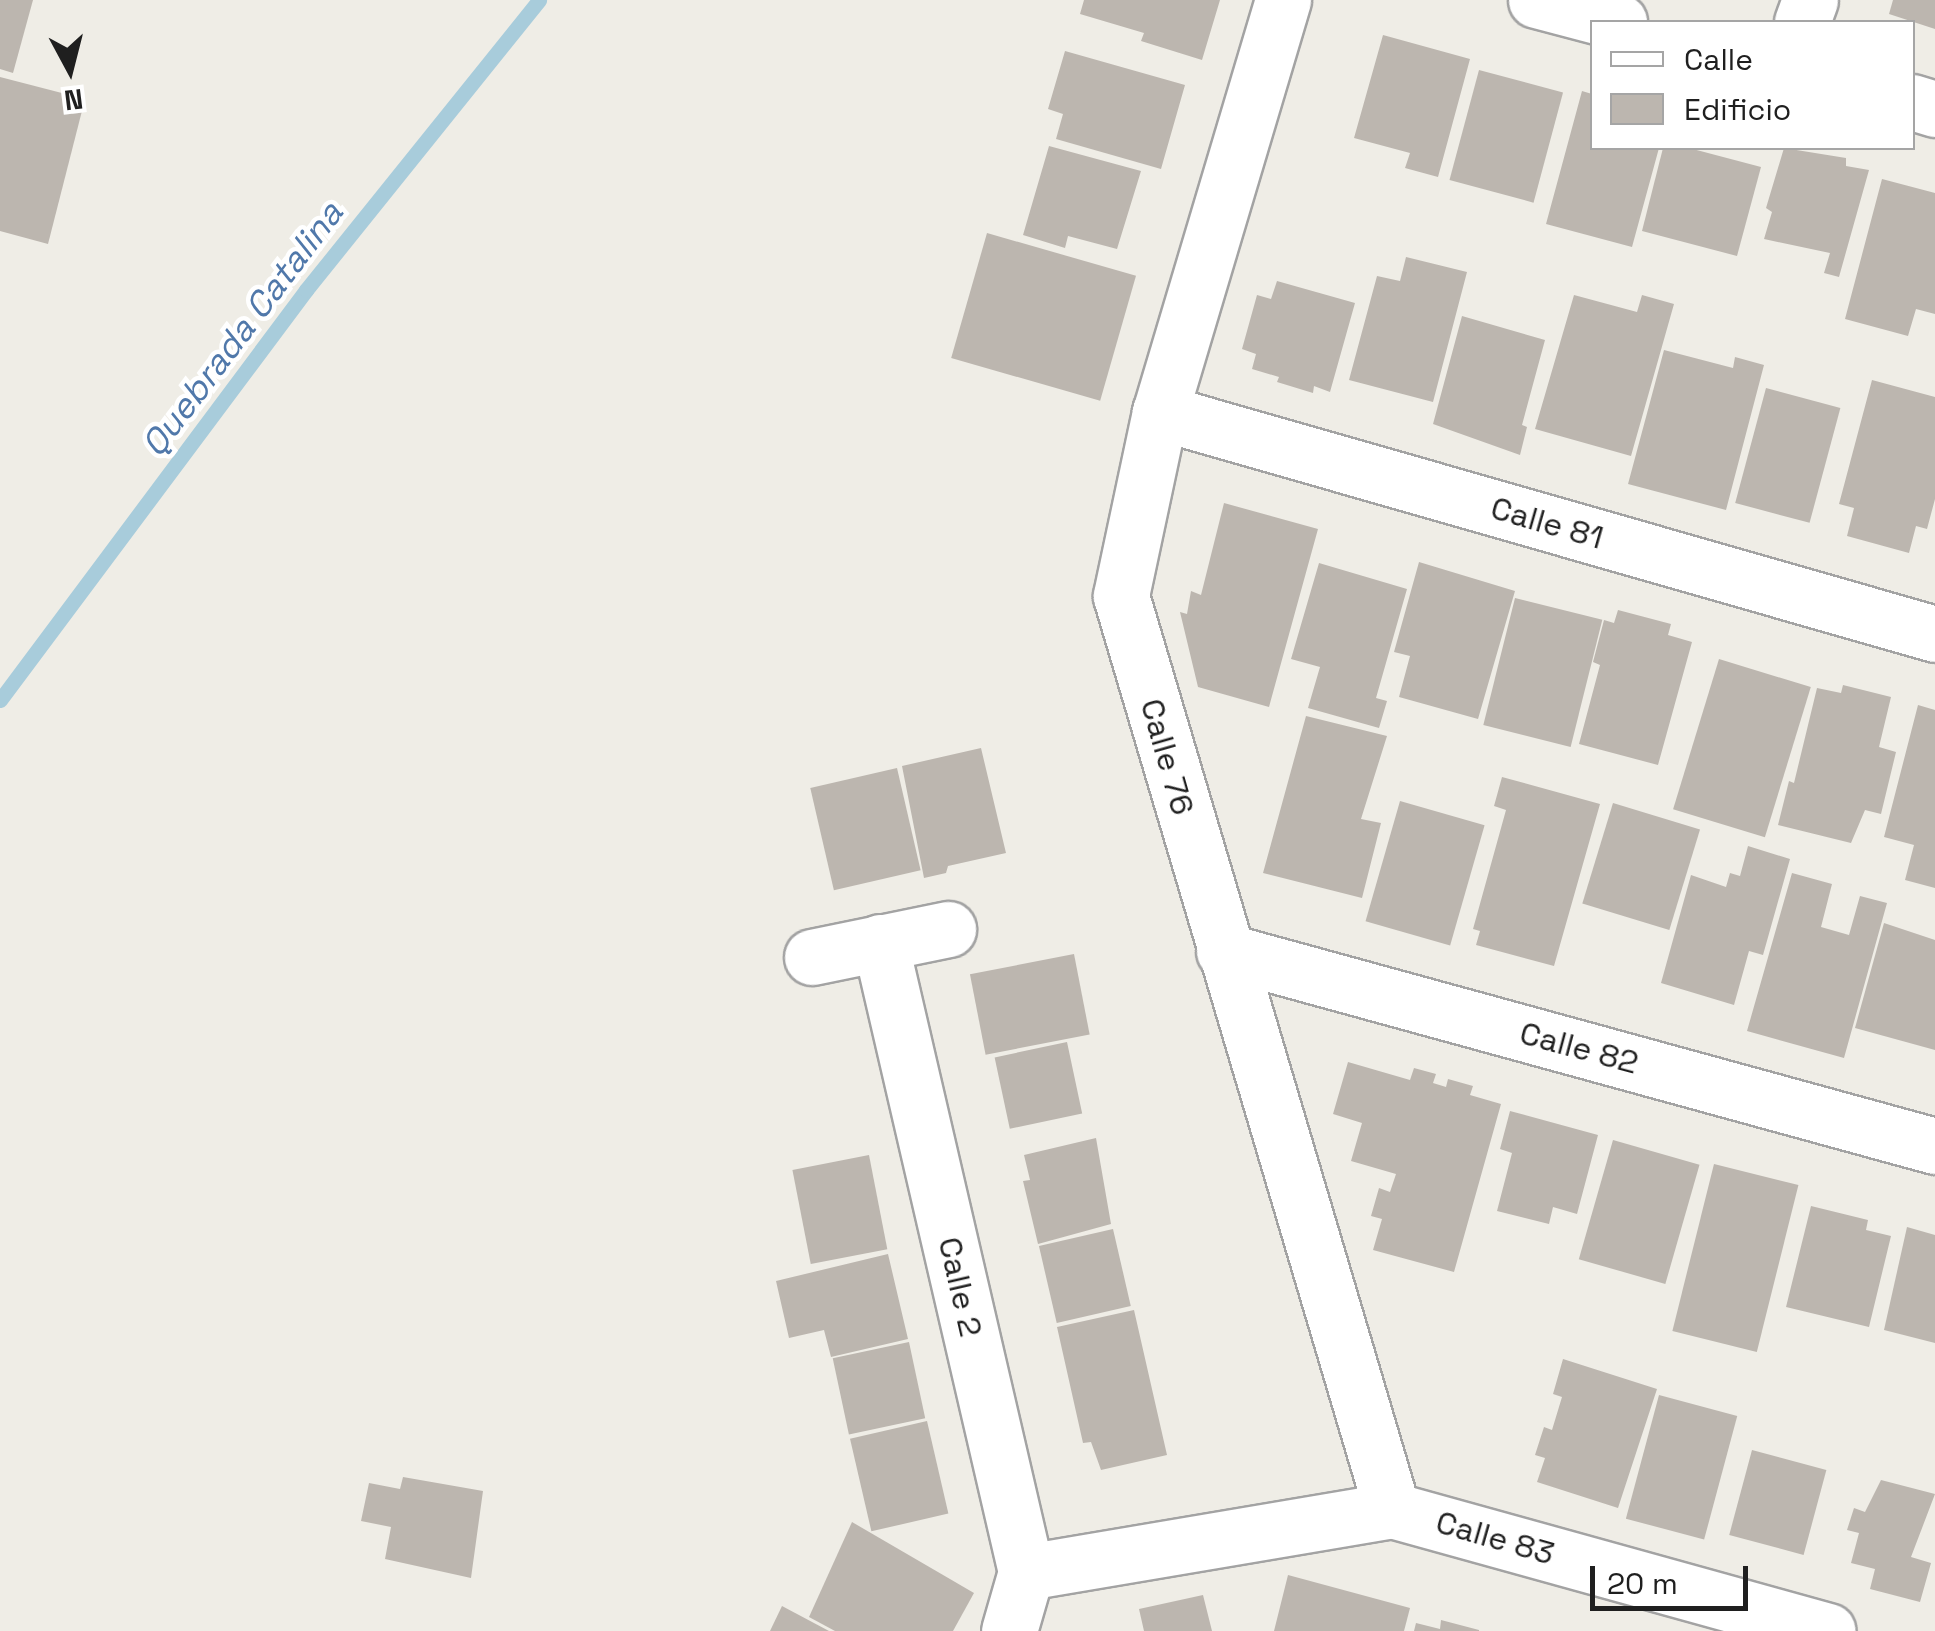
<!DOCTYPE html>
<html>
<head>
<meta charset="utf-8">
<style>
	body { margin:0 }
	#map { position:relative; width:1935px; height:1631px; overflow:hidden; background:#efede6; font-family:"Space Grotesk",sans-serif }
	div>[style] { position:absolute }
	.stream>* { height:15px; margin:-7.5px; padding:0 7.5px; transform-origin:7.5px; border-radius:7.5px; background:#a8ccdb }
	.building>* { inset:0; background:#bcb6af; transform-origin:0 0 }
	.roads { filter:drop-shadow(2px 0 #a3a3a3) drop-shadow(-2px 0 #a3a3a3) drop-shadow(0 2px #a3a3a3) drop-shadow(0 -2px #a3a3a3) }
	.minor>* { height:55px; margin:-27.5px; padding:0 27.5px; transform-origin:27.5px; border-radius:27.5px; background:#fff }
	span { translate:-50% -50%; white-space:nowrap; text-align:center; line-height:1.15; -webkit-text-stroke:9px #fff; paint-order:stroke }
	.street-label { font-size:32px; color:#1f1f1f }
	.water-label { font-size:35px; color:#5078aa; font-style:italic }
	.legend { position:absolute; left:1590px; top:20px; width:325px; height:130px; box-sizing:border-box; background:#fff; border:2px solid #a5a5a5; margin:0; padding:12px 18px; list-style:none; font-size:30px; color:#1f1f1f }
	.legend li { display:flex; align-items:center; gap:20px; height:50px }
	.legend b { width:50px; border:2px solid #a5a5a5 }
	.north { position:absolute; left:20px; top:20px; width:100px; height:100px; -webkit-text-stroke:8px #fff; paint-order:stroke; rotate:173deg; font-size:28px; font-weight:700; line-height:40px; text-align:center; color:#1f1f1f }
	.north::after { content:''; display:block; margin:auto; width:35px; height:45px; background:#1f1f1f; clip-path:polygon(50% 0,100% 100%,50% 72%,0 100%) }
	.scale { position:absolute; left:1590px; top:1566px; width:158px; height:45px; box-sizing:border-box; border:5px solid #1f1f1f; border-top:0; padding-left:12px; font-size:30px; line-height:35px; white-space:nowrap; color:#1f1f1f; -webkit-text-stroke:8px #fff; paint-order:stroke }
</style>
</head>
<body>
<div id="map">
	<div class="stream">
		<div style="left:0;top:700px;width:512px;rotate:-53.26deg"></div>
		<div style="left:306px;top:290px;width:372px;rotate:-51.2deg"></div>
	</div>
	<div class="building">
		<div style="clip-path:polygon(0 0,33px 0,13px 73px,0 69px)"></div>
		<div style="clip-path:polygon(1084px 0,1220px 0,1202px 60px,1141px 41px,1144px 33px,1080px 14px)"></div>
		<div style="clip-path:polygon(1893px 0,1935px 0,1935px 29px,1889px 14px)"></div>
		<div style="clip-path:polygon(1383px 35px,1470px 59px,1438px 177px,1405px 168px,1410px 153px,1354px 138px)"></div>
		<div style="clip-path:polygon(1065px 51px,1185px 85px,1161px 169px,1056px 139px,1063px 114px,1048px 109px)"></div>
		<div style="left:1479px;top:70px;width:87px;height:114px;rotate:15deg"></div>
		<div style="clip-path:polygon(0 77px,85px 99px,48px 244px,0 231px)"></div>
		<div style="clip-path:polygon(1582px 91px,1592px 94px,1592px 148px,1659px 148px,1632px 247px,1546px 224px)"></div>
		<div style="clip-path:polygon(1049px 146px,1141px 171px,1117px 249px,1068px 236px,1065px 248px,1023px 235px)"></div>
		<div style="clip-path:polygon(1663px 148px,1689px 148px,1761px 167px,1737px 256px,1642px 231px)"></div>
		<div style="clip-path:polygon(1784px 148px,1846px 158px,1846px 166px,1869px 170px,1839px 277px,1824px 273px,1830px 253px,1764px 239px,1772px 212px,1766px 208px)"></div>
		<div style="clip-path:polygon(1882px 179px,1935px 193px,1935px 314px,1916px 309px,1908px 336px,1845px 319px)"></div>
		<div style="left:987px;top:233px;width:155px;height:130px;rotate:16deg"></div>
		<div style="clip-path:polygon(1406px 257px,1467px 272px,1433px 402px,1349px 380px,1377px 276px,1400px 281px)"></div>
		<div style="clip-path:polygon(1277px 281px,1355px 303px,1330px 392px,1314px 386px,1313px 393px,1277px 382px,1279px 377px,1252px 369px,1256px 354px,1242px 349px,1257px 295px,1271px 299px)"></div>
		<div style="clip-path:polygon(1574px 295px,1637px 312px,1642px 295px,1674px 304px,1631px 456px,1535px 429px)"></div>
		<div style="clip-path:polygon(1462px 316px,1545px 340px,1522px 425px,1527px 427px,1520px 455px,1433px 424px)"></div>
		<div style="clip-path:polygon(1664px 350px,1733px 368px,1735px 357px,1764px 365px,1726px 510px,1628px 484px)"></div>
		<div style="clip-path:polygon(1872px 380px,1935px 397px,1935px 499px,1927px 529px,1916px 526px,1909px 553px,1847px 536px,1854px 508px,1839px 504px)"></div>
		<div style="left:1766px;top:388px;width:77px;height:119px;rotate:15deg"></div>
		<div style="clip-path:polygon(1224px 503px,1318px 529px,1269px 707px,1198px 687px,1180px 612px,1187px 614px,1191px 591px,1201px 595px)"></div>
		<div style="clip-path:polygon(1419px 562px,1515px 591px,1478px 719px,1399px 697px,1410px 656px,1394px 652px)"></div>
		<div style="clip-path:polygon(1319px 563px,1407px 589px,1376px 698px,1387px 701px,1379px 728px,1308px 708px,1320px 667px,1291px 659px)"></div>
		<div style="left:1515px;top:598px;width:90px;height:131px;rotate:14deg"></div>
		<div style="clip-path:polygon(1618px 610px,1671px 624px,1668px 635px,1692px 642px,1658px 765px,1579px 744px,1600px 665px,1593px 662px,1604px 620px,1614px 623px)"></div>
		<div style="left:1719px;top:659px;width:96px;height:157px;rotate:17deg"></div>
		<div style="clip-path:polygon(1843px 685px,1891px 697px,1879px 747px,1896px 752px,1881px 814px,1865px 810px,1851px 843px,1778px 825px,1789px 781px,1794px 783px,1817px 688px,1841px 693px)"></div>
		<div style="clip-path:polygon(1918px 705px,1935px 710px,1935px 888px,1905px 880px,1914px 845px,1884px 837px)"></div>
		<div style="clip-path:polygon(1306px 716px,1387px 736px,1361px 819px,1381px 823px,1362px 898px,1263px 873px)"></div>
		<div style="clip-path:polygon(981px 748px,1006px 853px,948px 866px,946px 873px,924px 878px,902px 766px)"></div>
		<div style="left:897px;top:768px;width:105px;height:89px;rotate:77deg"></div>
		<div style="clip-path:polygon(1502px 777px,1600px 804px,1554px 966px,1476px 945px,1480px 931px,1473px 929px,1506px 810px,1494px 806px)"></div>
		<div style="left:1400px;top:801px;width:88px;height:125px;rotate:16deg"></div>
		<div style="left:1613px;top:803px;width:91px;height:105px;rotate:17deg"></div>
		<div style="clip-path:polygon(1748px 846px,1790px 859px,1763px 955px,1749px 951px,1734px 1005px,1661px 983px,1691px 875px,1726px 887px,1730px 873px,1740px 876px)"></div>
		<div style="clip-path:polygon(1792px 873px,1832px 884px,1821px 927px,1849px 935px,1860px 896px,1887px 903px,1844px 1058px,1747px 1031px)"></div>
		<div style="clip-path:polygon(1884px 923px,1935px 940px,1935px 1050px,1855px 1028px)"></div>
		<div style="left:1074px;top:954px;width:82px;height:106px;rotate:79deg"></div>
		<div style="left:1067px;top:1042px;width:73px;height:74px;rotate:78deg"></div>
		<div style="clip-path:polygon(1348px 1062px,1410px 1080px,1414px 1068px,1436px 1074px,1433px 1083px,1446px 1087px,1448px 1079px,1473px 1086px,1470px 1095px,1501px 1104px,1454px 1272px,1373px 1250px,1382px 1219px,1371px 1216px,1379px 1188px,1390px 1192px,1396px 1174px,1351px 1161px,1362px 1123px,1333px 1114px)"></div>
		<div style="clip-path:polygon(1510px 1111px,1598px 1135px,1577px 1214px,1553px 1207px,1549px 1224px,1497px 1211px,1512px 1153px,1500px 1149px)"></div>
		<div style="clip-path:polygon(1096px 1138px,1111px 1224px,1038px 1244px,1023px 1181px,1030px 1180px,1024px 1155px)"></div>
		<div style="left:1613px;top:1140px;width:90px;height:124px;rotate:16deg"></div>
		<div style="left:869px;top:1155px;width:96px;height:78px;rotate:79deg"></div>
		<div style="left:1714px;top:1164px;width:87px;height:172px;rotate:14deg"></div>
		<div style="clip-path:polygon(1811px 1206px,1868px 1220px,1866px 1230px,1891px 1236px,1869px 1327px,1786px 1307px)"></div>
		<div style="clip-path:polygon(1907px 1227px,1935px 1235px,1935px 1343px,1884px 1330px)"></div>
		<div style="left:1113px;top:1229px;width:79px;height:76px;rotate:77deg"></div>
		<div style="clip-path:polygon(888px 1254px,908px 1339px,831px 1357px,824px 1330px,789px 1338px,776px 1281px)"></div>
		<div style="clip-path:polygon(1134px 1310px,1167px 1455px,1101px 1470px,1091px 1442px,1083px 1443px,1057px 1327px)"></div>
		<div style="left:909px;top:1342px;width:78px;height:78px;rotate:78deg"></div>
		<div style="clip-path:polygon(1563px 1359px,1657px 1389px,1618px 1508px,1537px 1482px,1545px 1458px,1535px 1455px,1544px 1427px,1552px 1430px,1562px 1397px,1553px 1394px)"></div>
		<div style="left:1659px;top:1395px;width:81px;height:128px;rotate:15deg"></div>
		<div style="left:927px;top:1421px;width:95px;height:79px;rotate:77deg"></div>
		<div style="left:1752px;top:1450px;width:77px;height:88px;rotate:15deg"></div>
		<div style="clip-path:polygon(403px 1477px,483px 1491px,471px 1578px,385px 1559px,391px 1527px,361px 1521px,369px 1483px,400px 1489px)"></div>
		<div style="clip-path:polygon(1881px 1480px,1935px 1494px,1911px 1557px,1931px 1563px,1920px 1602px,1870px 1589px,1875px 1569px,1851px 1563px,1859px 1533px,1847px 1530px,1854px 1508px,1865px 1512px)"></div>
		<div style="clip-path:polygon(852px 1522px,974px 1593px,953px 1631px,835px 1631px,809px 1617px)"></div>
		<div style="clip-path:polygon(1288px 1575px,1410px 1608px,1404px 1631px,1274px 1631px)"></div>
		<div style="clip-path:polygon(1203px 1595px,1212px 1631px,1144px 1631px,1139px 1609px)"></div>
		<div style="clip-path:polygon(782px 1606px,829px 1631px,770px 1631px)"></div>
		<div style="clip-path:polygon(1441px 1620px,1479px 1630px,1479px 1631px,1414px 1631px,1416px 1623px,1440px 1629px)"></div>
	</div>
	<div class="roads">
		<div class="minor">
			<div style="left:1283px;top:0;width:430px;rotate:106.6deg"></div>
			<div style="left:1160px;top:412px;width:188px;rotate:102deg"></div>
			<div style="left:1121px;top:596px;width:953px;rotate:73.48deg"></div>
			<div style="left:1536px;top:0;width:86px;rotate:14.8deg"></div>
			<div style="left:1802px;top:22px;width:23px;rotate:-70deg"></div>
			<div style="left:1912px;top:102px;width:24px;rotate:17deg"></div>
			<div style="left:1160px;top:412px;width:806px;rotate:15.98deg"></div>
			<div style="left:880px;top:942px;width:647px;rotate:76.95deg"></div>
			<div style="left:1026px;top:1572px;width:61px;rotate:106.1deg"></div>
			<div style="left:1224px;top:951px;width:737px;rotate:15.34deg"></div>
			<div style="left:812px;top:957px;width:139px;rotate:-11.6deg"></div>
			<div style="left:1026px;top:1572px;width:371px;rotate:-9.6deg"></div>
			<div style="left:1392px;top:1510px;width:452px;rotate:15.5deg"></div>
		</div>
	</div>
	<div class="street-label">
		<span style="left:1547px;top:523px;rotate:16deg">Calle 81</span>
		<span style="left:1167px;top:757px;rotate:74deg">Calle 76</span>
		<span style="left:1579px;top:1048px;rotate:15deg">Calle 82</span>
		<span style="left:960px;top:1287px;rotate:77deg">Calle 2</span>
		<span style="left:1495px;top:1538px;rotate:16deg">Calle 83</span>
	</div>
	<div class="water-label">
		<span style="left:242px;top:329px;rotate:-53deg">Quebrada Catalina</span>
	</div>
	<ul class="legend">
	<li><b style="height:12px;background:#fff"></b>Calle</li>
	<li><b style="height:28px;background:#bcb6af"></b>Edificio</li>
	</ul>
	<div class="north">N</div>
	<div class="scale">20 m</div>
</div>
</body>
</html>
